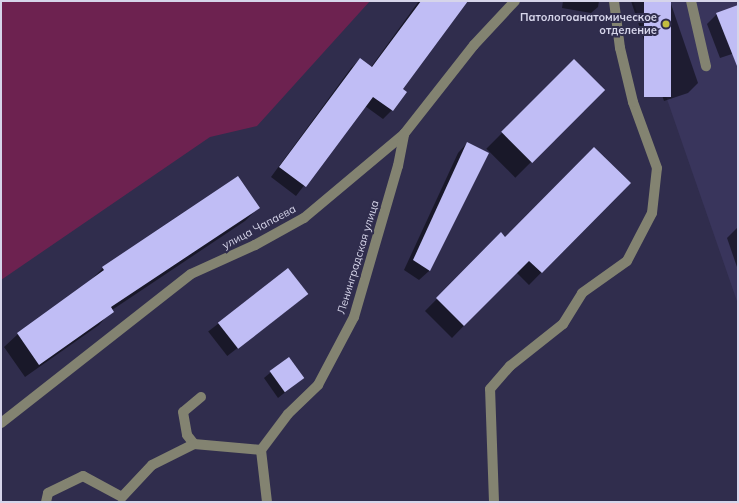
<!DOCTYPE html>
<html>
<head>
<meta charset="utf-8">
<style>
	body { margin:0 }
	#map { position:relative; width:739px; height:503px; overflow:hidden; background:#302d4d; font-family:Mulish,sans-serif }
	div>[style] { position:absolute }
	.built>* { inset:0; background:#39355c }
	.green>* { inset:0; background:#6d2250 }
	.shadow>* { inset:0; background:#0007; transform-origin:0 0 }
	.building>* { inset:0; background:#c0bdf5; transform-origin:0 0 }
	.minor>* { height:10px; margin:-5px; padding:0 5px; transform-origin:5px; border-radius:5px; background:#838371 }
	.dots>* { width:11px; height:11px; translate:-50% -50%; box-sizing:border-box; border:2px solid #302d4d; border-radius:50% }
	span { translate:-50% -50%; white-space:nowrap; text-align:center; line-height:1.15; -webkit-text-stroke:4px #302d4d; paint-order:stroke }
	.poi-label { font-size:11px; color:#d6d5ea; font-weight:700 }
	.right { translate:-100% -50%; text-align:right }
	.street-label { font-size:11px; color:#d6d5ea }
	.frame { position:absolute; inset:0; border:2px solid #d6d5ea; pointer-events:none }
</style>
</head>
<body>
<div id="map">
	<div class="built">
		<div style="clip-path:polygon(633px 1px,738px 1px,738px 304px)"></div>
	</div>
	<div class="green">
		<div style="clip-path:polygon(1px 1px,370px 1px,257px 126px,210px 137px,1px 280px)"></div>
	</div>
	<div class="shadow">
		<div style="clip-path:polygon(419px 1px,466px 1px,402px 90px,392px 110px,383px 119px,365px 106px,296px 196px,271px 177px,351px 68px,360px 59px,371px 67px)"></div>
		<div style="clip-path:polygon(563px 1px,599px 1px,598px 7px,591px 13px,562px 8px)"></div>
		<div style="clip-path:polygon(631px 1px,670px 1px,698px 83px,688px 93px,664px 101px)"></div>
		<div style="clip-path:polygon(738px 6px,738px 52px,720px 58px,707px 24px,717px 14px)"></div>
		<div style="left:574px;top:61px;width:41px;height:124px;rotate:45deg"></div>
		<div style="clip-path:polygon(467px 143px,488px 153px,429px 271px,419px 280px,404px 270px,458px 153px)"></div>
		<div style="clip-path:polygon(629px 183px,529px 285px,516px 272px,452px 338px,425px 311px,501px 234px,505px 238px)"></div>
		<div style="clip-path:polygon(258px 208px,245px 221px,112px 310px,99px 325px,25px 377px,4px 347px,18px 334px,89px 282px,103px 268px)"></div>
		<div style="clip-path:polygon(738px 227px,738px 270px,727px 238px)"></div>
		<div style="left:287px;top:270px;width:31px;height:100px;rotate:52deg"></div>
		<div style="clip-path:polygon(271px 372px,303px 378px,278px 398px,264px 378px)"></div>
	</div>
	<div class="building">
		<div style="clip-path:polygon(421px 1px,468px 1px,403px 89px,407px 92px,393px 111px,373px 97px,306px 187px,279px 167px,360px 58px,372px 67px)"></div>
		<div style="left:644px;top:1px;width:27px;height:96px"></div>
		<div style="clip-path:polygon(738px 5px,738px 66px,737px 66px,716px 13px)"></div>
		<div style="left:574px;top:59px;width:44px;height:103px;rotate:45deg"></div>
		<div style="clip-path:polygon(467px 142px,489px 153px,430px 271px,413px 260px)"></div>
		<div style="clip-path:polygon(594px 147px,631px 183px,542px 273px,529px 261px,464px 326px,436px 298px,501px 232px,505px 237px)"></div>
		<div style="clip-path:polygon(238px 176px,260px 208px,111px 307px,114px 312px,39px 365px,17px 333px,104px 270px,102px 267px)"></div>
		<div style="left:288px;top:268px;width:33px;height:89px;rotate:52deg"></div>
		<div style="left:289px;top:357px;width:26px;height:24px;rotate:54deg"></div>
	</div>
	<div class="minor">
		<div style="left:691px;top:1px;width:67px;rotate:77deg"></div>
		<div style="left:201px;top:397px;width:23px;rotate:140deg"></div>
		<div style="left:183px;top:412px;width:23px;rotate:80deg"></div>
		<div style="left:187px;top:435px;width:11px;rotate:52deg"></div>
		<div style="left:194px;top:444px;width:67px;rotate:5.1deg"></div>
		<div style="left:1px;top:423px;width:241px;rotate:-38.1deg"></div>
		<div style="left:191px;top:274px;width:70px;rotate:-24.4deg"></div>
		<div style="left:255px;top:245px;width:56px;rotate:-28.9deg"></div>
		<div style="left:304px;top:218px;width:131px;rotate:-40deg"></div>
		<div style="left:404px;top:134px;width:113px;rotate:-51.8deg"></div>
		<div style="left:474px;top:45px;width:60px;rotate:-47deg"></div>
		<div style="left:46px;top:502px;width:9px;rotate:-77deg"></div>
		<div style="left:48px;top:493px;width:39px;rotate:-26deg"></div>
		<div style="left:83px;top:476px;width:44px;rotate:28.3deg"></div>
		<div style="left:122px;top:497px;width:44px;rotate:-46.8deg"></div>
		<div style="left:152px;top:465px;width:47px;rotate:-26.6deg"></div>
		<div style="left:267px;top:502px;width:52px;rotate:-96.6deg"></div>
		<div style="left:261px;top:450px;width:45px;rotate:-53.1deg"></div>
		<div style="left:288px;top:414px;width:42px;rotate:-44deg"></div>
		<div style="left:318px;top:385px;width:77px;rotate:-62.1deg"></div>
		<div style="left:354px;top:317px;width:157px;rotate:-73.8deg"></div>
		<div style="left:398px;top:166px;width:33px;rotate:-79deg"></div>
		<div style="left:494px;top:502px;width:113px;rotate:-92deg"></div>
		<div style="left:490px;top:389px;width:30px;rotate:-49deg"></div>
		<div style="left:510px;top:366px;width:68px;rotate:-38.4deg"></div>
		<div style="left:563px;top:324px;width:36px;rotate:-58deg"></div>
		<div style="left:582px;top:293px;width:55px;rotate:-35.4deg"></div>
		<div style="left:627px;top:261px;width:54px;rotate:-62.5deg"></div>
		<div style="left:652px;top:213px;width:45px;rotate:-83.7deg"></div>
		<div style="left:657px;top:168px;width:70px;rotate:-110deg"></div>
		<div style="left:633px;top:102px;width:56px;rotate:-103.5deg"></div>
		<div style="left:620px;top:48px;width:47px;rotate:-97.3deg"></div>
	</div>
	<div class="dots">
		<div style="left:666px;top:24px;background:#c3bd3f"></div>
	</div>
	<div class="poi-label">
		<span class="right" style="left:657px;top:24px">Патологоанатомическое<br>отделение</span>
	</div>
	<div class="street-label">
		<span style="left:259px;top:227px;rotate:-28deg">улица Чапаева</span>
		<span style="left:358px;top:257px;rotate:-73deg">Ленинградская улица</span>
	</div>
	<div class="frame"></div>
</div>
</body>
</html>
